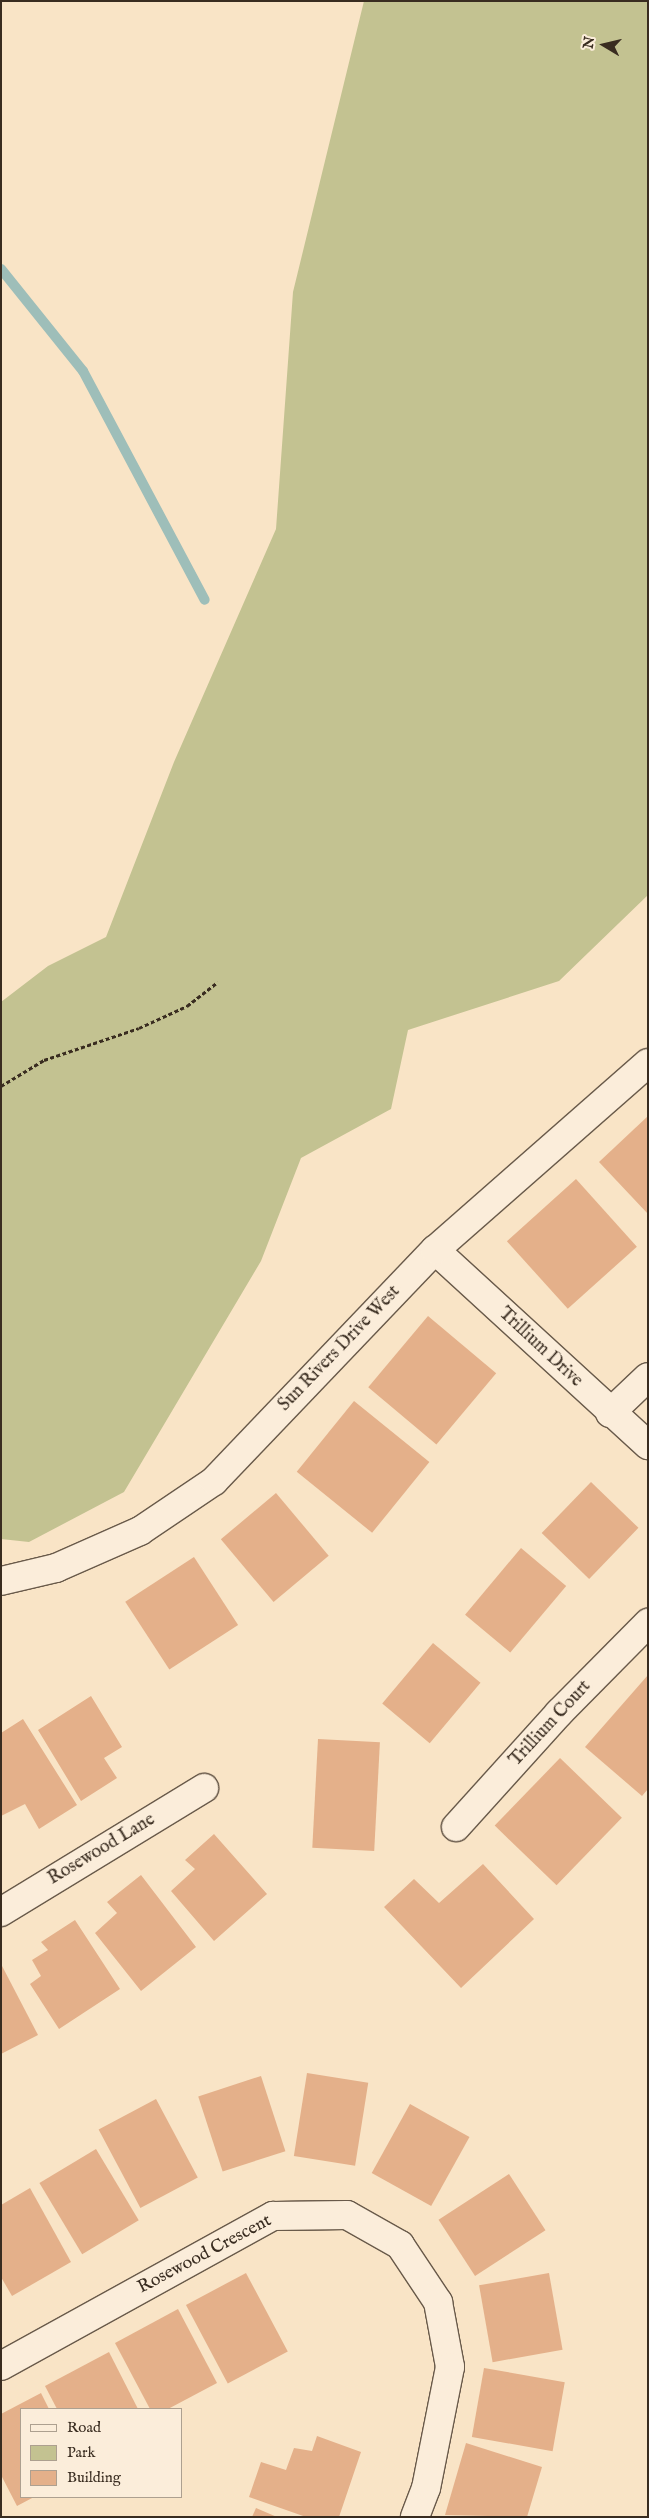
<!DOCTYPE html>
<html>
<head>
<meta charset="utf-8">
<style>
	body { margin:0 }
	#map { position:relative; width:649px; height:2518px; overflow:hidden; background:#f9e4c6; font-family:"IM FELL English",serif }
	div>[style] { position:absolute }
	.green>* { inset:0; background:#c3c291 }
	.stream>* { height:10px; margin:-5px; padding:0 5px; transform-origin:5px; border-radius:5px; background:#9ebeb9 }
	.building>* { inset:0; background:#e4b08a; transform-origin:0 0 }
	.path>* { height:3px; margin-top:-1.5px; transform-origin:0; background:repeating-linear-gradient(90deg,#392c20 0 4px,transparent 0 6.5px) }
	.roads { filter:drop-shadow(1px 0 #695a4a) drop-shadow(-1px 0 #695a4a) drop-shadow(0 1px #695a4a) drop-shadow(0 -1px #695a4a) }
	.minor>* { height:28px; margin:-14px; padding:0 14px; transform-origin:14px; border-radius:14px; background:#fbedda }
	span { translate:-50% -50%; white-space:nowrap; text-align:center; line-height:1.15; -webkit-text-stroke:5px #fbedda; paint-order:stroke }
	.street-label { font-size:18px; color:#392c20 }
	.frame { position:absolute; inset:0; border:2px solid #392c20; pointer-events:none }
	.legend { position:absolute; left:20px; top:2408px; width:162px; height:90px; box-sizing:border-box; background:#fbedda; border:1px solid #ada090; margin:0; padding:6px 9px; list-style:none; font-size:15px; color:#392c20 }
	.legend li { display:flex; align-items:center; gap:10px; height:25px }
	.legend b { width:25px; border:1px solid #ada090 }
	.north { position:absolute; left:579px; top:20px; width:50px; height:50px; -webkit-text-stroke:4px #fbedda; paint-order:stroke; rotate:279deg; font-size:14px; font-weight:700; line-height:20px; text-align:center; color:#392c20 }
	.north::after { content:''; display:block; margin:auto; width:18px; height:22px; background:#392c20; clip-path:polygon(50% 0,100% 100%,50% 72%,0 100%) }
</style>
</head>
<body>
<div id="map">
	<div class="green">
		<div style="clip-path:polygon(364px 1px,648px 1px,648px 895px,559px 981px,408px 1030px,391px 1109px,301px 1158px,261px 1261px,124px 1492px,29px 1542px,1px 1539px,1px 1002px,48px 966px,106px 937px,174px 762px,276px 529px,293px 292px)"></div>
	</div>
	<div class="stream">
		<div style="left:1px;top:269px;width:131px;rotate:51.2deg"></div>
		<div style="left:83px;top:371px;width:259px;rotate:62deg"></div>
	</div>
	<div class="building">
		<div style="clip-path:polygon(648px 1116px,648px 1214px,599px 1162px)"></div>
		<div style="left:576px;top:1179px;width:91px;height:93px;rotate:48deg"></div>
		<div style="left:428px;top:1316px;width:89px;height:93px;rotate:40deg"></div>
		<div style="left:354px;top:1401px;width:97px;height:91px;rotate:39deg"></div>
		<div style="left:591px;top:1482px;width:66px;height:71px;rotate:44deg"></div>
		<div style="left:276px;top:1493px;width:82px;height:72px;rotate:50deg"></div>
		<div style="left:521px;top:1548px;width:59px;height:87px;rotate:40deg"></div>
		<div style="left:194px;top:1557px;width:81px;height:82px;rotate:57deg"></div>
		<div style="left:433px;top:1643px;width:62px;height:79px;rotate:40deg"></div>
		<div style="clip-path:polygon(648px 1675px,648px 1789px,642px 1796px,585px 1747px)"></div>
		<div style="clip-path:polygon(91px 1696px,122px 1747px,104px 1758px,117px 1778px,81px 1801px,38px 1730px)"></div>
		<div style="clip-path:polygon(23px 1719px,77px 1805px,39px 1829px,25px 1804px,1px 1816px,1px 1733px)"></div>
		<div style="left:318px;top:1739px;width:62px;height:109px;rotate:3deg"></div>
		<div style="left:560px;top:1758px;width:86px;height:94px;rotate:44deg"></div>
		<div style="clip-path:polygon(214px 1834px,267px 1894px,214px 1941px,171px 1891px,195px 1869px,185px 1860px)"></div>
		<div style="clip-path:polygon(483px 1864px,534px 1919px,461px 1988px,384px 1907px,414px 1879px,439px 1903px)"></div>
		<div style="clip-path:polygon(141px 1875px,196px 1947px,141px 1991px,95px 1933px,117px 1913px,107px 1902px)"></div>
		<div style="clip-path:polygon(75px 1920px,120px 1989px,59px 2029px,30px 1984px,41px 1976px,32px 1960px,48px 1950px,41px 1942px)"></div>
		<div style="clip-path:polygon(1px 1964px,38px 2035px,1px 2054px)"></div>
		<div style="left:307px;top:2073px;width:62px;height:84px;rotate:9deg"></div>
		<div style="left:261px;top:2076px;width:79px;height:66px;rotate:72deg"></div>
		<div style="left:156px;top:2099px;width:89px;height:65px;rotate:62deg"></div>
		<div style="left:410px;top:2104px;width:68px;height:79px;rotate:29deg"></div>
		<div style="left:96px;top:2149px;width:83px;height:66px;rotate:59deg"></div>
		<div style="left:509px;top:2174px;width:67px;height:84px;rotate:57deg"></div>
		<div style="clip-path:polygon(30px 2188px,71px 2262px,12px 2296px,1px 2277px,1px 2205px)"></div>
		<div style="left:246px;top:2273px;width:89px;height:68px;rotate:62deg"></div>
		<div style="left:549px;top:2273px;width:78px;height:71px;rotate:80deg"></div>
		<div style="clip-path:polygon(178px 2309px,217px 2383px,168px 2409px,150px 2409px,115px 2343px)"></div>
		<div style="clip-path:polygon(109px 2352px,138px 2409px,57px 2409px,45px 2386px)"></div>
		<div style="left:484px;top:2368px;width:82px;height:70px;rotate:10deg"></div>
		<div style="clip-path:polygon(41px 2393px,49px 2409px,21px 2409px,21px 2497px,34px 2497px,17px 2506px,1px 2475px,1px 2414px)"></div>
		<div style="clip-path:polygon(317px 2436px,361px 2452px,339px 2517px,306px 2517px,249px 2497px,261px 2462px,286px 2470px,294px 2448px,312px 2451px)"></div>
		<div style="clip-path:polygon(466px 2443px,542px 2467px,527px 2517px,445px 2515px)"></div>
		<div style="clip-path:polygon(256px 2508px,277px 2517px,252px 2517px)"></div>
	</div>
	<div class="path">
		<div style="left:1px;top:1086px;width:50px;rotate:-31.2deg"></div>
		<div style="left:44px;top:1060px;width:100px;rotate:-18.6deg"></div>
		<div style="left:139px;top:1028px;width:53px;rotate:-24.6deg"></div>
		<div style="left:187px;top:1006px;width:39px;rotate:-38deg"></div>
	</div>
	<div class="roads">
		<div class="minor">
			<div style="left:435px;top:1250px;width:289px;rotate:42.5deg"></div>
			<div style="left:610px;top:1413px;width:52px;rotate:-43.5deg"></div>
			<div style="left:1px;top:1581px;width:57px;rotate:-13.3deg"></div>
			<div style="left:56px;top:1568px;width:92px;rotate:-23.8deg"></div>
			<div style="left:140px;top:1531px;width:89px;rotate:-34deg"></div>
			<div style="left:214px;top:1481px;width:320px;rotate:-46.3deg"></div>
			<div style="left:435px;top:1250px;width:283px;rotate:-41.3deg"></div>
			<div style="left:456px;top:1827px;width:154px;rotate:-47.9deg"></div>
			<div style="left:559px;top:1713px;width:127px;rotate:-45.3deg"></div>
			<div style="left:1px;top:1912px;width:238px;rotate:-31.4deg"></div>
			<div style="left:1px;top:2366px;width:311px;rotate:-28.9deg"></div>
			<div style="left:273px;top:2216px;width:74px;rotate:-0.8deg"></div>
			<div style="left:347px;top:2215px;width:61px;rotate:29.5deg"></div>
			<div style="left:400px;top:2245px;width:69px;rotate:56.3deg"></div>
			<div style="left:438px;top:2302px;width:66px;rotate:79.5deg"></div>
			<div style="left:450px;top:2367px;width:123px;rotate:101.2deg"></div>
			<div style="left:426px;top:2488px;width:31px;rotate:111deg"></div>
		</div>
	</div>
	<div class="street-label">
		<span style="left:540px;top:1348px;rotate:43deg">Trillium Drive</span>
		<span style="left:340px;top:1349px;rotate:-46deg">Sun Rivers Drive West</span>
		<span style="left:551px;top:1724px;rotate:-47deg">Trillium Court</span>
		<span style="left:102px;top:1850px;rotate:-31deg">Rosewood Lane</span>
		<span style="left:205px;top:2255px;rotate:-28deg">Rosewood Crescent</span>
	</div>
	<div class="frame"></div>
	<ul class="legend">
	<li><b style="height:6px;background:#fbedda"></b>Road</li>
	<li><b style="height:14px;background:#c3c291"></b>Park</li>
	<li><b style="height:14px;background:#e4b08a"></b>Building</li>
	</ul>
	<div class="north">N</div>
</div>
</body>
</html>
